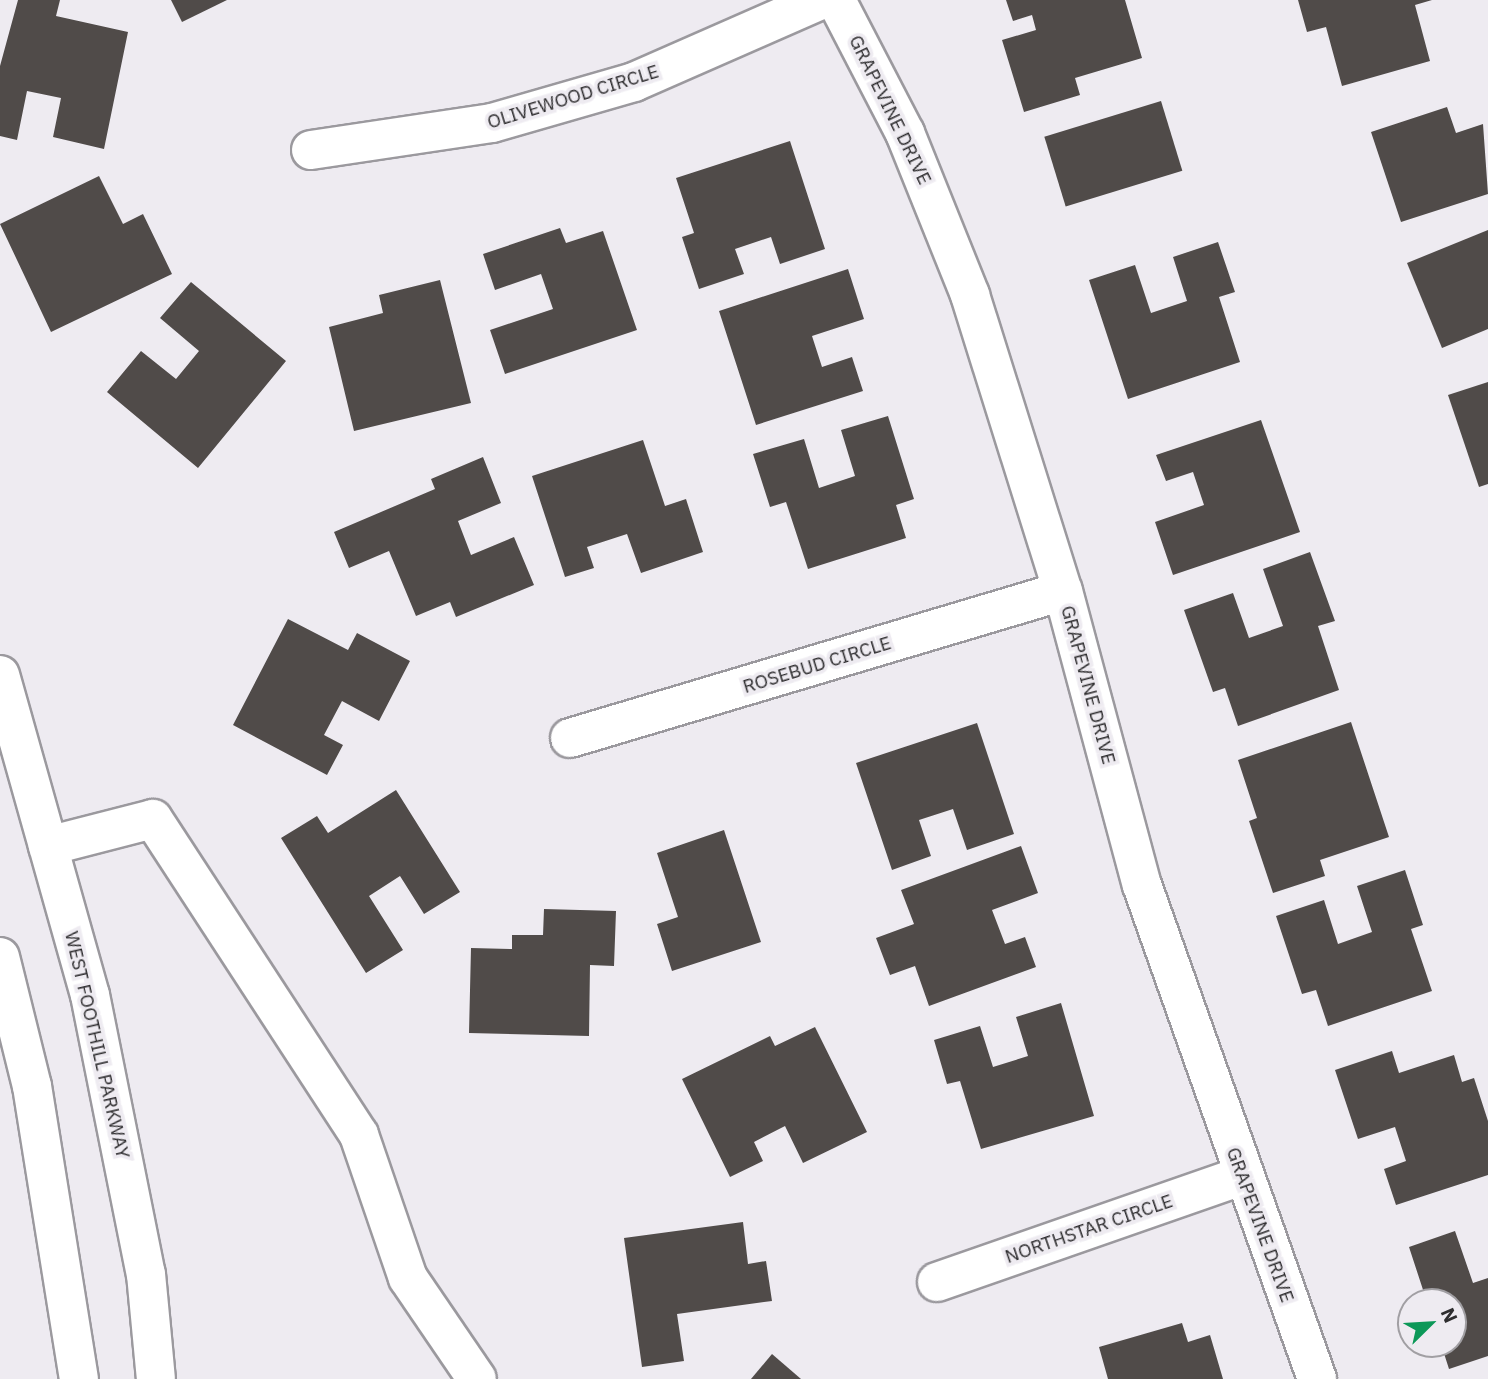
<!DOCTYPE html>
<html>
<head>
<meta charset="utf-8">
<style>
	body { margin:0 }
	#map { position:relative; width:1488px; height:1379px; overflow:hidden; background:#eeebf1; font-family:"IBM Plex Sans",sans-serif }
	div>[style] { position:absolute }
	.building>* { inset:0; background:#504b49; transform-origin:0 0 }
	.roads { filter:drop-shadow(2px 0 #9b999e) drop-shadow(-2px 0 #9b999e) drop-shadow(0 2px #9b999e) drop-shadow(0 -2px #9b999e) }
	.minor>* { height:38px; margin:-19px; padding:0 19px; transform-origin:19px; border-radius:19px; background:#fff }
	.major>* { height:38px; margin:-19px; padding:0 19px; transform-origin:19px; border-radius:19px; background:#fff }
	span { translate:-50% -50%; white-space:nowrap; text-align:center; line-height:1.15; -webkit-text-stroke:7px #eeebf1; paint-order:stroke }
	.street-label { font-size:19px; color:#2e2d2f }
	.north { position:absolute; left:1397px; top:1288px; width:70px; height:70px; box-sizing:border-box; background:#eeebf1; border:2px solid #a19fa3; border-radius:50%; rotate:66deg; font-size:19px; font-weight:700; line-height:28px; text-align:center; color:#2e2d2f }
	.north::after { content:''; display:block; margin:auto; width:24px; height:32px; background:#0c9858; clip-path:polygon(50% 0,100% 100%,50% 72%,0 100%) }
</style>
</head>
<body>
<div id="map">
	<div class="building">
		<div style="clip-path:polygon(18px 0,60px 0,56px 16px,128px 32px,104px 149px,53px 137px,61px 98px,27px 91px,17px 140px,0 136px,0 66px)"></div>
		<div style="clip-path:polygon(171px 0,227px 0,182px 22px)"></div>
		<div style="clip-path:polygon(1006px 0,1125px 0,1142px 58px,1075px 78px,1080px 95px,1024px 112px,1002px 40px,1036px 30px,1032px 15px,1013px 21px)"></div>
		<div style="clip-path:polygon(1298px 0,1432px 0,1415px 5px,1430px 61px,1342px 86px,1326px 27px,1307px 32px)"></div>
		<div style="left:1161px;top:101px;width:73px;height:122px;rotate:73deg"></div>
		<div style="clip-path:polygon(1447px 107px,1456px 133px,1483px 124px,1488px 194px,1401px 222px,1371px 132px)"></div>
		<div style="clip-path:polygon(790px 141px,825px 249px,780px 264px,771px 237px,735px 249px,744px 274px,699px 289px,682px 237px,694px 233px,676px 178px)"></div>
		<div style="clip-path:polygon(99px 176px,123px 224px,143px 214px,172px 274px,51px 332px,0 224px)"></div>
		<div style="clip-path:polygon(560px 228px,566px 243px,603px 231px,637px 330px,505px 374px,490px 330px,553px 309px,541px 274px,495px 290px,483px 254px)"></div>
		<div style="clip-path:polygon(1488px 230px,1488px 329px,1442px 348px,1407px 263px)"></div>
		<div style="clip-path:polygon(1218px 242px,1235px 292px,1219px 297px,1240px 362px,1128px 399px,1089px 280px,1135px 265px,1151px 313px,1187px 301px,1173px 257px)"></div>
		<div style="clip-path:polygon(848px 269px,864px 319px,812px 336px,822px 367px,852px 357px,863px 391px,756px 425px,719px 311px)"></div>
		<div style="clip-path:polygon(440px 280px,471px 403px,354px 431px,329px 327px,383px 313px,379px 295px)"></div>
		<div style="clip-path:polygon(191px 282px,286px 361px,198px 468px,107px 392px,141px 351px,176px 379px,199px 351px,160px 318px)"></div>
		<div style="clip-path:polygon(1488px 382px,1488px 484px,1479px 487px,1448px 395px)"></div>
		<div style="clip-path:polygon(888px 416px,914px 499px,896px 505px,906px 538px,808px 569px,786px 502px,770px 507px,753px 454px,804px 439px,819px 488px,855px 476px,841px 430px)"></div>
		<div style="clip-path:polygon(1261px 420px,1300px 532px,1173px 575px,1155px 522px,1204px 505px,1193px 472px,1166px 481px,1156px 455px)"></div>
		<div style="clip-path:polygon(643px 440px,665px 506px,686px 499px,703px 552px,641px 573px,627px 534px,587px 547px,594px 568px,565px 577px,532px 476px)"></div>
		<div style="clip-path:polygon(483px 457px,501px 503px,458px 521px,471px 555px,514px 537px,534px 585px,456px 617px,450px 602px,416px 616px,389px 551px,349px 568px,334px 532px,435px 489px,431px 479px)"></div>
		<div style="clip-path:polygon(1310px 552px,1335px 621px,1318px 626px,1339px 690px,1238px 726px,1225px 688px,1213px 692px,1184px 610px,1233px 593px,1249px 638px,1283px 626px,1263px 569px)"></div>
		<div style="clip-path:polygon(288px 619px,348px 650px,357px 633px,410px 661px,379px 721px,342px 701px,324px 735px,343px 745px,327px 775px,233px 725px)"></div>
		<div style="clip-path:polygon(1351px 722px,1389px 837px,1320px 860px,1325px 876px,1273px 893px,1249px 821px,1257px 818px,1238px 760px)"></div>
		<div style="clip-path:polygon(977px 723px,1014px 834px,967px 850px,953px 809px,919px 820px,931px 856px,892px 870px,856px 763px)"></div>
		<div style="clip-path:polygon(396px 790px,460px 892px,424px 914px,400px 876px,369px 896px,403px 950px,366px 973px,281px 838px,317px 816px,328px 833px)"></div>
		<div style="clip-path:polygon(724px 830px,761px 942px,672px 971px,657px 924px,678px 917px,657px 853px)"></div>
		<div style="clip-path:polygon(1021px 846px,1038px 893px,992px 910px,1005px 944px,1025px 937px,1036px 967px,929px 1006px,915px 966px,890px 975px,876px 938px,914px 924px,901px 890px)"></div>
		<div style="clip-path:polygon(1405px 870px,1423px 925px,1411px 929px,1432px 991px,1328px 1026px,1316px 990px,1302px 994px,1276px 916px,1324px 900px,1338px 944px,1372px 932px,1357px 886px)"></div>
		<div style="clip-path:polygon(544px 909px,616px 911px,614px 966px,590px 965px,589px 1036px,469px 1033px,471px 948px,512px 949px,512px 935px,543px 935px)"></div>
		<div style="clip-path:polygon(1061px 1003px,1094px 1116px,981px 1149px,960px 1081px,947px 1084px,934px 1040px,980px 1026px,993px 1067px,1028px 1056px,1016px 1017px)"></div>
		<div style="clip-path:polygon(815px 1027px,867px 1132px,803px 1163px,785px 1126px,754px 1142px,763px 1161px,730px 1177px,682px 1079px,770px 1036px,775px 1046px)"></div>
		<div style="clip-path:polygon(1392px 1051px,1399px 1073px,1454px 1055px,1462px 1082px,1474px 1078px,1488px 1121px,1488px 1175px,1396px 1205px,1384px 1169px,1406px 1161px,1395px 1127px,1358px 1139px,1335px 1070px)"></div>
		<div style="clip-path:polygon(743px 1222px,748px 1264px,766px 1261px,772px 1301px,677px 1314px,684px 1361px,642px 1367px,624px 1238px)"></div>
		<div style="clip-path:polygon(1455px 1231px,1473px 1283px,1488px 1278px,1488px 1356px,1449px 1369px,1441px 1344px,1453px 1344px,1453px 1302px,1427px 1302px,1409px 1247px)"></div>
		<div style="clip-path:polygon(1182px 1323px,1188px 1342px,1210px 1335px,1223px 1379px,1108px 1379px,1099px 1347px)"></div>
		<div style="clip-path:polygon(772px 1354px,801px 1379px,751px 1379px)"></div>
	</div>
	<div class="roads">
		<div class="minor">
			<div style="left:836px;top:0;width:150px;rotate:62.6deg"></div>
			<div style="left:905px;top:133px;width:175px;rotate:68.1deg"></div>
			<div style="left:970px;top:295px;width:310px;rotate:72.6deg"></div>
			<div style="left:1063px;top:591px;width:304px;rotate:75deg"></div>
			<div style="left:1142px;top:885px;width:524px;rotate:70.49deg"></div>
			<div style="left:311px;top:150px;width:183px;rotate:-8.5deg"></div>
			<div style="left:492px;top:123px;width:148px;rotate:-16.1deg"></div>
			<div style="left:634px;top:82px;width:204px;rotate:-23.7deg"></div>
			<div style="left:570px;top:738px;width:514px;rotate:-16.6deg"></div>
			<div style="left:48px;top:846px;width:108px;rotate:-14.4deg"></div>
			<div style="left:153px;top:819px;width:377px;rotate:56.9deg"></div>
			<div style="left:359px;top:1135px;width:151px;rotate:71.1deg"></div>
			<div style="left:408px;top:1278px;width:122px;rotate:55.7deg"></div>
			<div style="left:937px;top:1282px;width:322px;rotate:-19.2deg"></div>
		</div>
		<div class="major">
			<div style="left:0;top:675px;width:332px;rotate:74.3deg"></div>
			<div style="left:90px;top:995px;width:285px;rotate:78.7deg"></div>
			<div style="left:146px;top:1274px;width:105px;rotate:84.6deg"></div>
			<div style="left:0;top:957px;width:133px;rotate:76.1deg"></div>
			<div style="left:32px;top:1086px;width:297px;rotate:80.9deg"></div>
		</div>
	</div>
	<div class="street-label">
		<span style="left:573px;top:97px;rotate:-17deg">OLIVEWOOD CIRCLE</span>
		<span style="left:890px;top:110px;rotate:64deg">GRAPEVINE DRIVE</span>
		<span style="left:817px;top:665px;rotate:-17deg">ROSEBUD CIRCLE</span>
		<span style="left:1088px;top:685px;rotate:75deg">GRAPEVINE DRIVE</span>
		<span style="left:97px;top:1045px;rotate:77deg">WEST FOOTHILL PARKWAY</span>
		<span style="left:1260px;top:1225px;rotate:70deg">GRAPEVINE DRIVE</span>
		<span style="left:1089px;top:1229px;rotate:-19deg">NORTHSTAR CIRCLE</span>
	</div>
	<div class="north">N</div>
</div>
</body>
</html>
